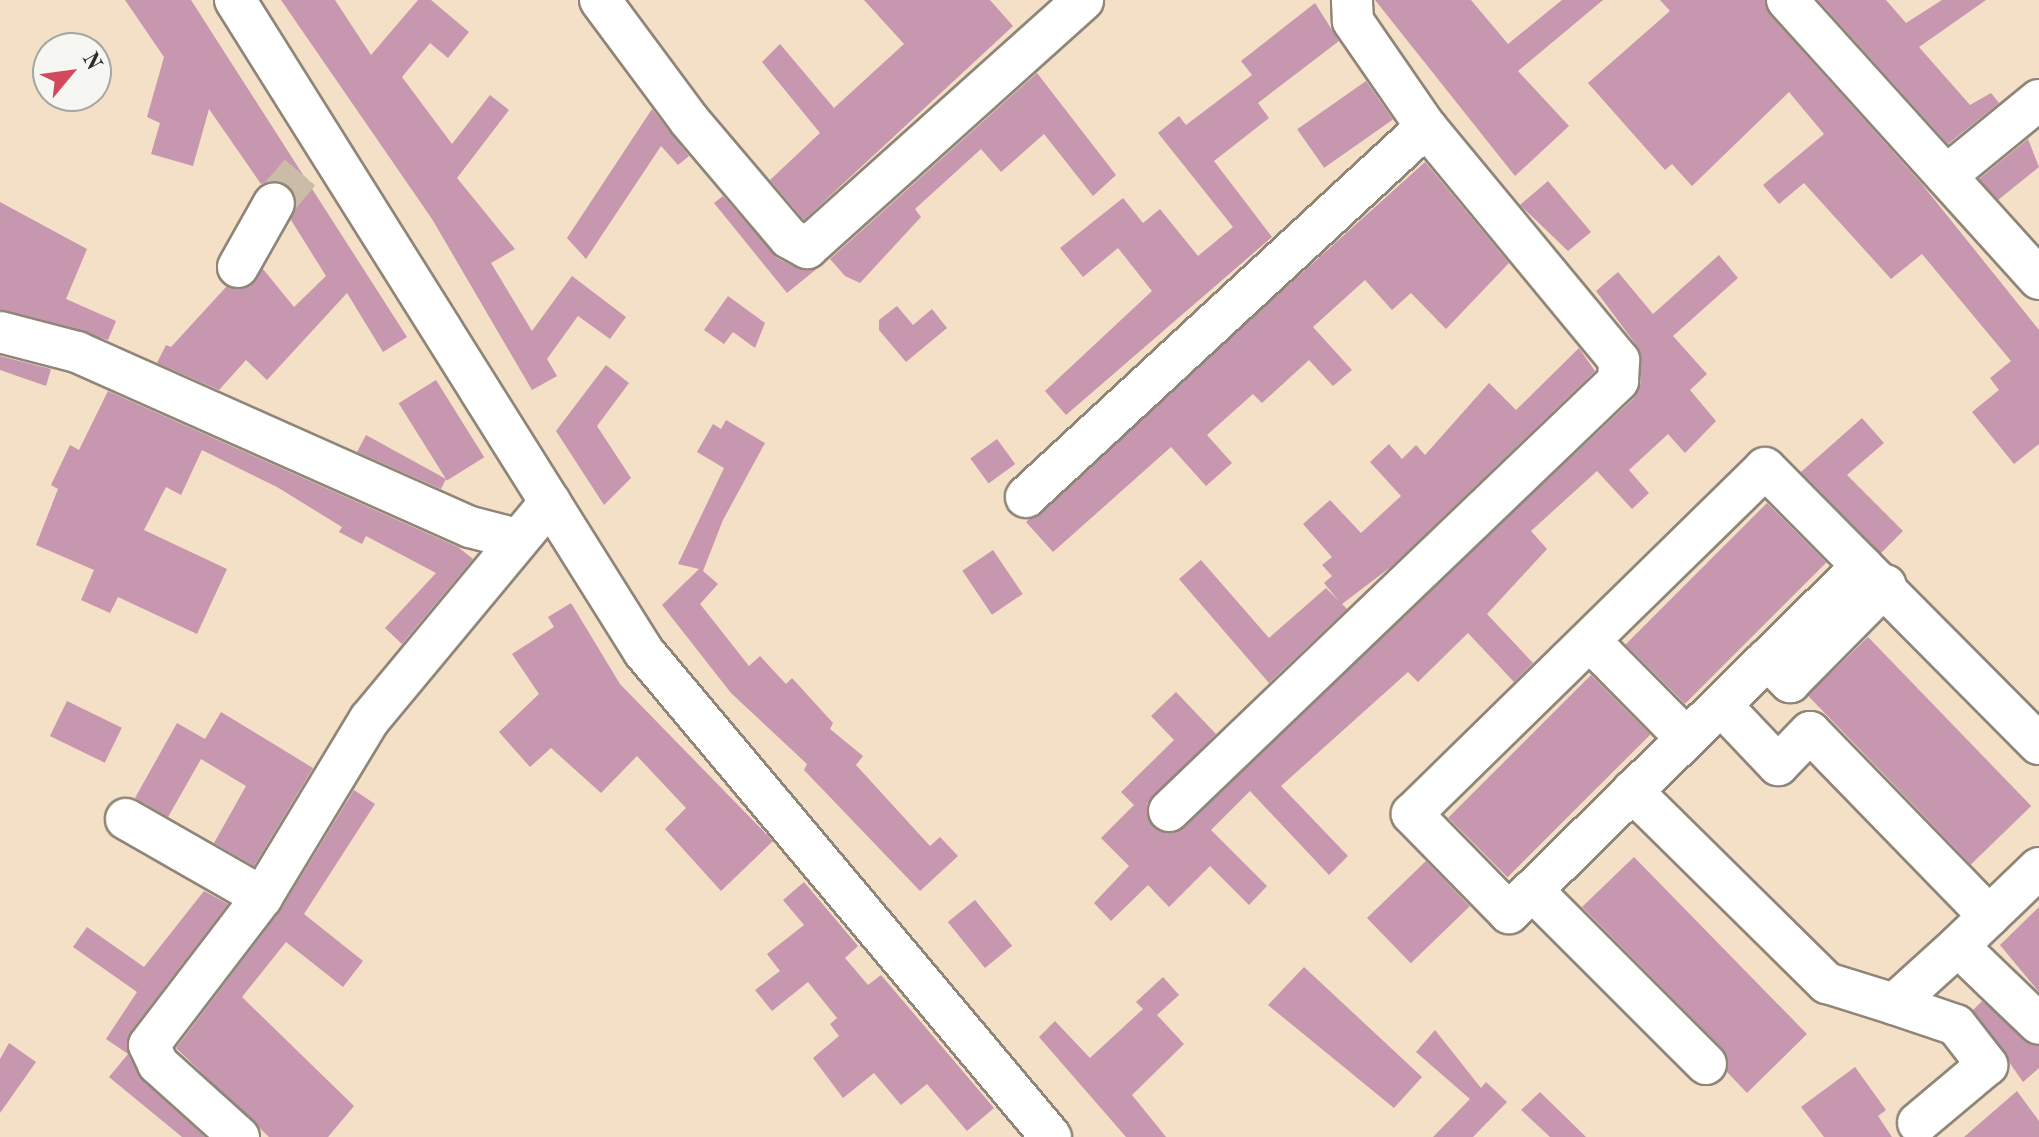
<!DOCTYPE html>
<html>
<head>
<meta charset="utf-8">
<style>
	body { margin:0 }
	#map { position:relative; width:2039px; height:1137px; overflow:hidden; background:#f3e0c7; font-family:"Old Standard TT",serif }
	div>[style] { position:absolute }
	.building>* { inset:0; background:#c697af; transform-origin:0 0 }
	.minor-tunnel>* { height:40px; margin-top:-20px; transform-origin:0; background:repeating-linear-gradient(90deg,#cbbca8 0 40px,transparent 0 60px) }
	.roads { filter:drop-shadow(2px 0 #8f8679) drop-shadow(-2px 0 #8f8679) drop-shadow(0 2px #8f8679) drop-shadow(0 -2px #8f8679) }
	.minor>* { height:40px; margin:-20px; padding:0 20px; transform-origin:20px; border-radius:20px; background:#fff }
	span { translate:-50% -50%; white-space:nowrap; text-align:center; line-height:1.15; -webkit-text-stroke:6px #f6f6f2; paint-order:stroke }
	.north { position:absolute; left:32px; top:32px; width:80px; height:80px; box-sizing:border-box; background:#f6f6f2; border:2px solid #a5a5a2; border-radius:50%; rotate:61deg; font-size:22px; font-weight:700; line-height:32px; text-align:center; color:#2b2b2b }
	.north::after { content:''; display:block; margin:auto; width:28px; height:36px; background:#d1495b; clip-path:polygon(50% 0,100% 100%,50% 72%,0 100%) }
</style>
</head>
<body>
<div id="map">
	<div class="building">
		<div style="clip-path:polygon(125px 0,191px 0,407px 337px,383px 352px,347px 293px,267px 380px,246px 360px,219px 390px,157px 363px,166px 345px,171px 347px,226px 287px,249px 287px,263px 269px,294px 307px,326px 276px,291px 220px,293px 191px,275px 180px,261px 184px,209px 109px,193px 166px,151px 154px,160px 123px,147px 117px,164px 57px)"></div>
		<div style="clip-path:polygon(281px 0,335px 0,371px 55px,418px 0,431px 0,469px 32px,448px 58px,430px 43px,402px 77px,452px 144px,490px 95px,509px 110px,457px 178px,515px 249px,491px 263px,532px 331px,572px 276px,626px 317px,610px 339px,578px 316px,547px 359px,557px 376px,532px 390px,432px 219px)"></div>
		<div style="clip-path:polygon(864px 0,990px 0,1013px 26px,804px 220px,770px 180px,820px 133px,762px 62px,780px 44px,834px 108px,904px 44px)"></div>
		<div style="clip-path:polygon(1375px 0,1471px 0,1508px 44px,1562px 0,1603px 0,1518px 71px,1569px 126px,1515px 176px)"></div>
		<div style="clip-path:polygon(1660px 0,1765px 0,1770px 15px,1921px 183px,2039px 330px,2039px 444px,2014px 464px,1972px 412px,1999px 390px,1990px 378px,2011px 361px,1922px 254px,1891px 279px,1804px 183px,1779px 204px,1763px 185px,1824px 134px,1789px 92px,1692px 186px,1672px 164px,1665px 170px,1588px 83px,1670px 11px)"></div>
		<div style="clip-path:polygon(1818px 0,1886px 0,1906px 23px,1942px 0,1986px 0,1919px 47px,1970px 105px,1991px 93px,1999px 103px,1948px 144px)"></div>
		<div style="clip-path:polygon(1315px 3px,1339px 41px,1258px 103px,1269px 118px,1214px 161px,1272px 237px,1066px 415px,1045px 391px,1152px 291px,1118px 248px,1083px 277px,1060px 248px,1123px 198px,1143px 223px,1160px 209px,1198px 256px,1233px 227px,1158px 133px,1179px 116px,1186px 125px,1252px 75px,1241px 61px)"></div>
		<div style="clip-path:polygon(1037px 73px,1116px 175px,1093px 196px,1044px 134px,1001px 172px,981px 149px,915px 209px,921px 217px,860px 283px,845px 276px,830px 259px)"></div>
		<div style="left:1366px;top:81px;width:47px;height:84px;rotate:55deg"></div>
		<div style="clip-path:polygon(652px 109px,689px 156px,678px 165px,661px 146px,586px 259px,567px 238px)"></div>
		<div style="clip-path:polygon(2028px 139px,2039px 167px,1998px 200px,1979px 179px)"></div>
		<div style="clip-path:polygon(1425px 162px,1509px 263px,1446px 329px,1411px 293px,1392px 310px,1365px 280px,1313px 327px,1352px 370px,1333px 386px,1309px 360px,1262px 403px,1253px 394px,1207px 435px,1232px 463px,1206px 486px,1171px 447px,1053px 552px,1026px 522px)"></div>
		<div style="clip-path:polygon(1548px 181px,1591px 232px,1568px 251px,1520px 205px)"></div>
		<div style="clip-path:polygon(723px 196px,777px 258px,797px 268px,819px 267px,787px 293px,714px 203px)"></div>
		<div style="clip-path:polygon(0 202px,87px 249px,66px 299px,116px 321px,108px 340px,0 310px)"></div>
		<div style="clip-path:polygon(1719px 255px,1738px 278px,1673px 336px,1707px 374px,1690px 390px,1716px 421px,1685px 453px,1668px 434px,1629px 470px,1649px 493px,1632px 509px,1597px 471px,1531px 531px,1547px 549px,1487px 614px,1533px 663px,1514px 682px,1468px 633px,1418px 682px,1408px 672px,1281px 786px,1348px 856px,1329px 875px,1250px 791px,1211px 830px,1267px 886px,1249px 905px,1210px 866px,1169px 907px,1148px 885px,1111px 921px,1094px 903px,1129px 866px,1101px 838px,1134px 805px,1121px 792px,1174px 740px,1151px 716px,1176px 692px,1216px 734px,1147px 804px,1152px 826px,1174px 833px,1634px 398px,1641px 382px,1637px 346px,1596px 291px,1618px 272px,1653px 314px)"></div>
		<div style="clip-path:polygon(728px 296px,765px 323px,755px 348px,733px 332px,724px 344px,704px 330px)"></div>
		<div style="clip-path:polygon(897px 306px,913px 325px,932px 309px,947px 328px,906px 362px,879px 330px,879px 320px)"></div>
		<div style="clip-path:polygon(1579px 348px,1595px 371px,1392px 566px,1342px 604px,1347px 609px,1269px 683px,1179px 579px,1201px 560px,1269px 638px,1326px 588px,1339px 601px,1324px 583px,1332px 576px,1322px 565px,1332px 557px,1303px 524px,1330px 500px,1361px 533px,1401px 496px,1370px 462px,1389px 444px,1402px 459px,1416px 445px,1425px 455px,1489px 383px,1516px 410px)"></div>
		<div style="clip-path:polygon(0 356px,51px 369px,46px 386px,0 370px)"></div>
		<div style="clip-path:polygon(606px 365px,629px 383px,597px 426px,631px 478px,604px 505px,556px 431px)"></div>
		<div style="left:436px;top:380px;width:91px;height:44px;rotate:58deg"></div>
		<div style="clip-path:polygon(108px 391px,458px 547px,473px 559px,402px 644px,385px 628px,436px 573px,366px 536px,362px 544px,339px 532px,342px 527px,277px 487px,202px 450px,181px 495px,166px 487px,144px 530px,227px 569px,197px 634px,118px 597px,110px 613px,81px 600px,94px 570px,36px 545px,58px 489px,51px 485px,70px 445px,79px 450px)"></div>
		<div style="clip-path:polygon(1862px 418px,1884px 443px,1847px 475px,1903px 531px,1881px 553px,1801px 472px)"></div>
		<div style="clip-path:polygon(726px 420px,765px 443px,723px 520px,703px 571px,718px 584px,700px 604px,749px 666px,760px 656px,786px 684px,792px 678px,833px 723px,830px 729px,863px 756px,856px 765px,930px 846px,940px 837px,958px 856px,920px 891px,804px 770px,807px 764px,731px 693px,662px 605px,699px 569px,678px 564px,724px 468px,697px 452px,713px 424px,721px 429px)"></div>
		<div style="clip-path:polygon(366px 435px,446px 479px,441px 489px,357px 452px)"></div>
		<div style="left:997px;top:439px;width:31px;height:33px;rotate:54deg"></div>
		<div style="left:1767px;top:503px;width:84px;height:200px;rotate:45deg"></div>
		<div style="left:993px;top:550px;width:53px;height:37px;rotate:56deg"></div>
		<div style="clip-path:polygon(571px 603px,620px 684px,773px 841px,721px 891px,665px 829px,686px 808px,637px 756px,601px 793px,551px 748px,530px 767px,499px 732px,539px 694px,512px 654px,554px 627px,548px 617px)"></div>
		<div style="left:1868px;top:637px;width:235px;height:84px;rotate:46deg"></div>
		<div style="left:1591px;top:675px;width:84px;height:202px;rotate:45deg"></div>
		<div style="left:67px;top:701px;width:61px;height:39px;rotate:26deg"></div>
		<div style="clip-path:polygon(221px 712px,313px 768px,254px 866px,214px 843px,246px 786px,201px 759px,168px 817px,135px 798px,177px 723px,205px 739px)"></div>
		<div style="clip-path:polygon(354px 790px,375px 804px,304px 914px,363px 961px,343px 987px,286px 942px,242px 997px,354px 1106px,328px 1137px,269px 1137px,176px 1048px,280px 911px)"></div>
		<div style="clip-path:polygon(1634px 857px,1807px 1034px,1747px 1093px,1727px 1072px,1722px 1048px,1582px 907px)"></div>
		<div style="left:1426px;top:861px;width:63px;height:82px;rotate:46deg"></div>
		<div style="clip-path:polygon(804px 882px,858px 946px,845px 958px,868px 985px,881px 975px,994px 1108px,967px 1131px,927px 1084px,901px 1105px,874px 1073px,843px 1098px,813px 1058px,839px 1036px,830px 1024px,837px 1018px,808px 982px,772px 1011px,755px 990px,780px 971px,767px 954px,804px 925px,783px 900px)"></div>
		<div style="clip-path:polygon(204px 891px,228px 904px,131px 1031px,128px 1054px,106px 1039px,137px 992px,73px 947px,87px 927px,144px 967px)"></div>
		<div style="left:975px;top:900px;width:59px;height:35px;rotate:51deg"></div>
		<div style="clip-path:polygon(2039px 907px,2039px 992px,2000px 945px)"></div>
		<div style="clip-path:polygon(1304px 967px,1422px 1077px,1394px 1108px,1268px 1005px)"></div>
		<div style="clip-path:polygon(1163px 977px,1179px 995px,1157px 1015px,1184px 1044px,1132px 1095px,1166px 1137px,1126px 1137px,1039px 1037px,1055px 1021px,1090px 1058px,1143px 1009px,1136px 1002px)"></div>
		<div style="clip-path:polygon(1982px 1001px,2039px 1046px,2039px 1068px,2023px 1082px,1973px 1010px)"></div>
		<div style="clip-path:polygon(1435px 1030px,1481px 1088px,1486px 1082px,1507px 1102px,1473px 1137px,1433px 1137px,1470px 1099px,1416px 1052px)"></div>
		<div style="clip-path:polygon(9px 1043px,36px 1062px,0 1113px,0 1059px)"></div>
		<div style="clip-path:polygon(128px 1054px,143px 1081px,205px 1137px,182px 1137px,109px 1077px)"></div>
		<div style="clip-path:polygon(1855px 1067px,1886px 1110px,1878px 1116px,1892px 1137px,1824px 1137px,1801px 1107px)"></div>
		<div style="clip-path:polygon(2017px 1091px,2039px 1121px,2039px 1137px,1964px 1137px)"></div>
		<div style="clip-path:polygon(1540px 1092px,1586px 1137px,1550px 1137px,1521px 1110px)"></div>
	</div>
	<div class="minor-tunnel">
		<div style="left:274px;top:203px;width:43px;rotate:-49.7deg"></div>
	</div>
	<div class="roads">
		<div class="minor">
			<div style="left:235px;top:0;width:770px;rotate:57.9deg"></div>
			<div style="left:644px;top:652px;width:633px;rotate:50deg"></div>
			<div style="left:600px;top:0;width:149px;rotate:53.4deg"></div>
			<div style="left:689px;top:120px;width:155px;rotate:49.7deg"></div>
			<div style="left:789px;top:238px;width:21px;rotate:29deg"></div>
			<div style="left:807px;top:248px;width:371px;rotate:-41.9deg"></div>
			<div style="left:1787px;top:0;width:376px;rotate:47.9deg"></div>
			<div style="left:1946px;top:176px;width:120px;rotate:-39.3deg"></div>
			<div style="left:238px;top:267px;width:73px;rotate:-60.6deg"></div>
			<div style="left:0;top:332px;width:80px;rotate:14.6deg"></div>
			<div style="left:77px;top:352px;width:430px;rotate:24deg"></div>
			<div style="left:470px;top:527px;width:44px;rotate:14.3deg"></div>
			<div style="left:1765px;top:468px;width:138px;rotate:45.3deg"></div>
			<div style="left:1862px;top:566px;width:495px;rotate:135.5deg"></div>
			<div style="left:1509px;top:913px;width:139px;rotate:-134.4deg"></div>
			<div style="left:1412px;top:814px;width:494px;rotate:-44.4deg"></div>
			<div style="left:1026px;top:497px;width:545px;rotate:-42.77deg"></div>
			<div style="left:1862px;top:566px;width:251px;rotate:45.2deg"></div>
			<div style="left:1590px;top:641px;width:136px;rotate:45.3deg"></div>
			<div style="left:1767px;top:659px;width:33px;rotate:45deg"></div>
			<div style="left:1790px;top:682px;width:136px;rotate:-45.3deg"></div>
			<div style="left:1721px;top:705px;width:83px;rotate:46.5deg"></div>
			<div style="left:1778px;top:765px;width:46px;rotate:-45.9deg"></div>
			<div style="left:1810px;top:732px;width:257px;rotate:45.8deg"></div>
			<div style="left:1632px;top:791px;width:274px;rotate:44.6deg"></div>
			<div style="left:1827px;top:983px;width:70px;rotate:17.4deg"></div>
			<div style="left:1894px;top:1004px;width:86px;rotate:-42.2deg"></div>
			<div style="left:1169px;top:811px;width:622px;rotate:-43.76deg"></div>
			<div style="left:1618px;top:381px;width:21px;rotate:-87deg"></div>
			<div style="left:1619px;top:360px;width:303px;rotate:-129.6deg"></div>
			<div style="left:1426px;top:127px;width:129px;rotate:-124.6deg"></div>
			<div style="left:1353px;top:21px;width:21px;rotate:-93deg"></div>
			<div style="left:126px;top:819px;width:157px;rotate:29.8deg"></div>
			<div style="left:2039px;top:868px;width:112px;rotate:136.1deg"></div>
			<div style="left:1958px;top:946px;width:112px;rotate:43.9deg"></div>
			<div style="left:1532px;top:890px;width:246px;rotate:45deg"></div>
			<div style="left:1894px;top:1004px;width:65px;rotate:18.7deg"></div>
			<div style="left:1956px;top:1025px;width:51px;rotate:52.2deg"></div>
			<div style="left:1987px;top:1065px;width:90px;rotate:140deg"></div>
			<div style="left:239px;top:1137px;width:109px;rotate:-138deg"></div>
			<div style="left:158px;top:1064px;width:21px;rotate:-115deg"></div>
			<div style="left:149px;top:1045px;width:186px;rotate:-52.6deg"></div>
			<div style="left:262px;top:897px;width:208px;rotate:-58.8deg"></div>
			<div style="left:370px;top:719px;width:282px;rotate:-50.3deg"></div>
		</div>
	</div>
	<div class="north">N</div>
</div>
</body>
</html>
